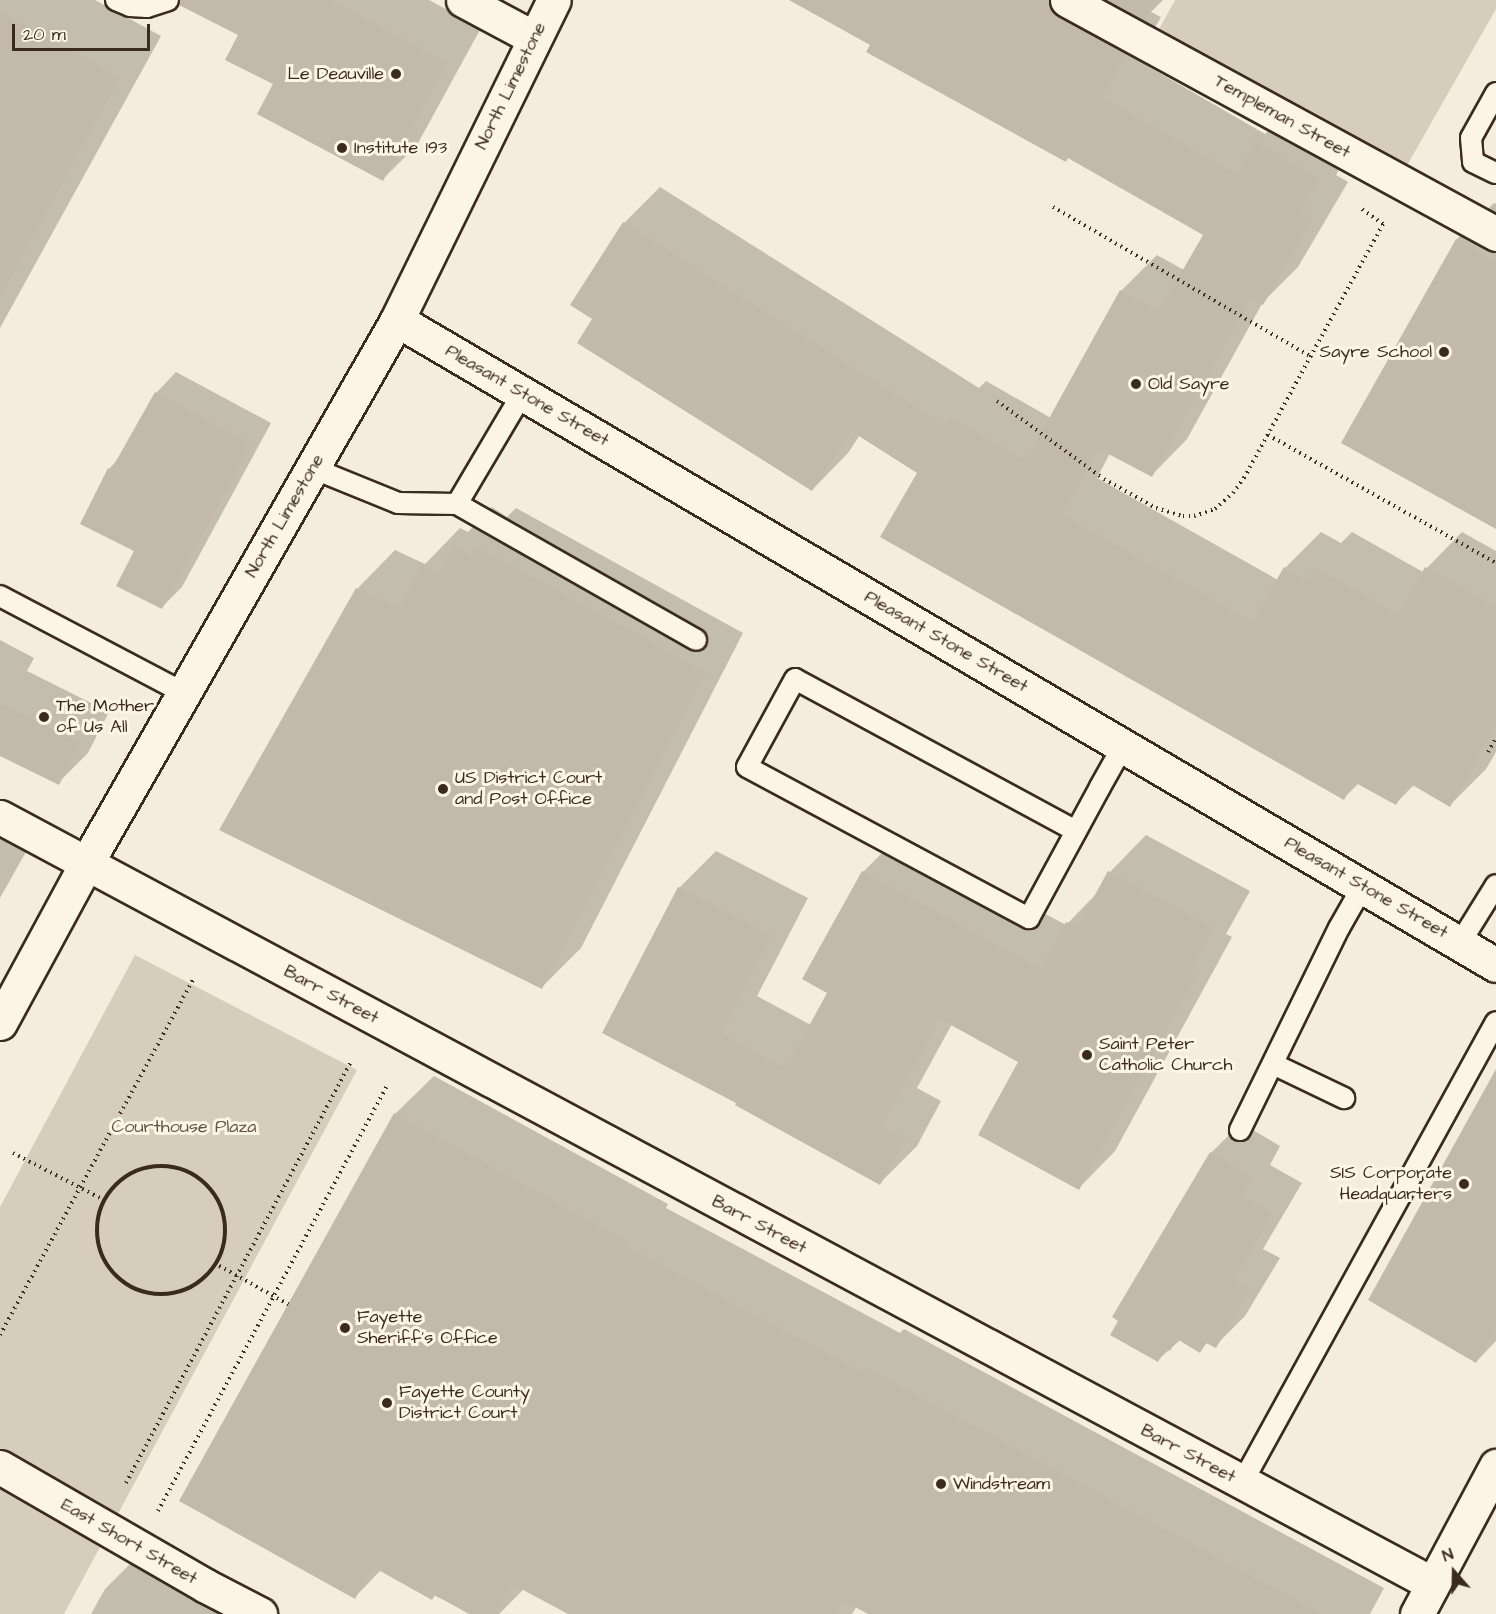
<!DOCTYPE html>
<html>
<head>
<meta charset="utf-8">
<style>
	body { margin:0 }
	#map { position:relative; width:1496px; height:1614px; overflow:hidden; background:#f4eddd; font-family:"Architects Daughter",sans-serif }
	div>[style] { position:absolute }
	.green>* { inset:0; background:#d6cdbd }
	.shadow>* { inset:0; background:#0003 }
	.building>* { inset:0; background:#c3b9aa }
	.path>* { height:4px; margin-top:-2px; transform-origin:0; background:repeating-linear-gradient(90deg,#3b2a1e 0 1.5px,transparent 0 6px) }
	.path>.ring { margin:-2px; padding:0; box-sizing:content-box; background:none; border:4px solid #3b2a1e; border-radius:50% }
	.roads { filter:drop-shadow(2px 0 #3b2a1e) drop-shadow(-2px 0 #3b2a1e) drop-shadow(0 2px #3b2a1e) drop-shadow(0 -2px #3b2a1e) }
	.service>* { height:20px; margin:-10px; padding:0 10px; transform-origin:10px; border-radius:10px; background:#fcf5e5 }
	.minor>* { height:33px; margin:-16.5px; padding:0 16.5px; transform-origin:16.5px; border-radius:16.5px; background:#fcf5e5 }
	.tertiary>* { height:33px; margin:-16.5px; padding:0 16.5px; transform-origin:16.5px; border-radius:16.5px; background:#fcf5e5 }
	.secondary>* { height:33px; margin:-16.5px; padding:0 16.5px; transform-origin:16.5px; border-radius:16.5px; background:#fcf5e5 }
	.dots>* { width:16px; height:16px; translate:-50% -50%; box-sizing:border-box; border:3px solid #fcf5e5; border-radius:50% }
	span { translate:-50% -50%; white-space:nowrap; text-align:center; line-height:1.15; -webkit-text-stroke:6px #fcf5e5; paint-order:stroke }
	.poi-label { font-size:18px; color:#3b2a1e }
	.right { translate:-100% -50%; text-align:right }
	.left { translate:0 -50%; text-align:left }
	.street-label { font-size:18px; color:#3b2a1e }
	.park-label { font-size:18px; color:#625346 }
	.north { position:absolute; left:1424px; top:1542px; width:60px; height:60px; -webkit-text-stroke:4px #fcf5e5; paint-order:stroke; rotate:340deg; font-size:16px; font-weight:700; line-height:24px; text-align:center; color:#3b2a1e }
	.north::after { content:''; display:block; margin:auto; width:21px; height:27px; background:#3b2a1e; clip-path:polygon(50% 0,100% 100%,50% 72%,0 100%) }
	.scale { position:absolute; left:12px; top:24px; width:138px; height:27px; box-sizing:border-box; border:3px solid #3b2a1e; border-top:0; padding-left:8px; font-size:18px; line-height:21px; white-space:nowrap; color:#3b2a1e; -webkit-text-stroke:4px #fcf5e5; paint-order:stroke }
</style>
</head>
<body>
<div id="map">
	<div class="green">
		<div style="clip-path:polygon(1175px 0,1496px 0,1496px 9px,1405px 169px,1158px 31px)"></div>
		<div style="clip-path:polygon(135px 955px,357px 1070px,64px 1614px,0 1614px,0 1207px)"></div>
	</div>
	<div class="shadow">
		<div style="clip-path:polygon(0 0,95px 0,161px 36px,0 328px)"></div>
		<div style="clip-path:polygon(267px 0,429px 0,481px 28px,417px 145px,382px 180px,275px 84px)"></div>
		<div style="clip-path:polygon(792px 0,1163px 0,1151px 12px,1161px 17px,1137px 60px,1265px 134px,1292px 106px,1354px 142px,1336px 175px,1348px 182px,1298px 267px,1263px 302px,1187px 439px,1151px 476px,1110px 453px,1097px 478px,1278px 580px,1285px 568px,1321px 532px,1341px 543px,1352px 532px,1423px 572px,1462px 532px,1496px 551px,1496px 752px,1486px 769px,1450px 805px,1415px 784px,1396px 803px,1359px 783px,1344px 798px,919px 472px,860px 435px,848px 453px,812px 490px,594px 319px,624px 223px,660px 187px,979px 388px,986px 381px,1051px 418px,1121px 291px,1157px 255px,1184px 270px,1205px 234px,1069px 157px,1066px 160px,872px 44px)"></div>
		<div style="clip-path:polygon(1494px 203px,1496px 204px,1496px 527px,1343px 442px,1457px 239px)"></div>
		<div style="clip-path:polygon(176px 372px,271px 423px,182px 587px,162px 607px,136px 550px,82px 524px,109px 469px,119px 458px,156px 393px)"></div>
		<div style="clip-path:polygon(492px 507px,507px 517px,516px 508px,743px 633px,581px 948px,542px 987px,357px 589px,395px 550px,425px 564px,460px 528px,468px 532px)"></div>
		<div style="clip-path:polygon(0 640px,34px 658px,27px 671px,109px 712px,88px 753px,58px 783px,0 754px)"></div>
		<div style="clip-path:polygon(0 805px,40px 827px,0 898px)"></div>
		<div style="clip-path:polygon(900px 835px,1066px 925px,1099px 891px,1110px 872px,1146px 835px,1250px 891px,1226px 934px,1232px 937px,1115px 1151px,1079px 1188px,1020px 1061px,952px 1024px,917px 1088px,941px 1101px,917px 1146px,880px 1183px,737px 1105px,679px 888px,716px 851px,808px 898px,757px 996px,811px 1025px,829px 992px,863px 872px)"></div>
		<div style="clip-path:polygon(1496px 1072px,1496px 1341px,1476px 1362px)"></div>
		<div style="clip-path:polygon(434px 1076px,668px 1204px,666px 1208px,900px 1333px,904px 1329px,1384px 1588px,1370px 1614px,871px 1614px,857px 1606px,852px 1614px,571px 1614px,524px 1589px,499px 1614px,473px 1614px,381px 1570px,355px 1597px,395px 1114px)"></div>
		<div style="clip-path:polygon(1241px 1123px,1280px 1146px,1270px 1165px,1302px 1183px,1263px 1249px,1280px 1258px,1245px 1316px,1215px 1346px,1208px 1342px,1199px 1351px,1180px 1340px,1158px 1360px,1211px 1153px)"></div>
		<div style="clip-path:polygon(144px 1550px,262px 1614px,91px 1614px,105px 1589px)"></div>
	</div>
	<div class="building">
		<div style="clip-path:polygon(180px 0,331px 0,447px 63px,383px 181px,257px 114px,273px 84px,225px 60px,238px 35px,179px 5px)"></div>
		<div style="clip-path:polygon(789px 0,1048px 0,1051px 9px,1058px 16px,1126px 54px,1102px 97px,1237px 174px,1255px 141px,1319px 179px,1300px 212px,1313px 218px,1263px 305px,1251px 298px,1152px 477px,1099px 449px,1062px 514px,1252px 622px,1284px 567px,1307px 581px,1315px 567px,1398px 614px,1425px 567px,1496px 607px,1496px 726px,1450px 807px,1409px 783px,1396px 805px,1354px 782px,1344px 800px,880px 537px,917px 473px,851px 431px,812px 491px,577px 343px,592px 319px,570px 305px,623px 222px,944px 425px,949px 417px,1026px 460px,1120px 290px,1159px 311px,1203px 235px,1068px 158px,1066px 162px,866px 52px,870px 45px)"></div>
		<div style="clip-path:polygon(1106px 0,1156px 0,1144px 21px)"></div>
		<div style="clip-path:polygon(0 12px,120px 77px,0 297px)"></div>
		<div style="clip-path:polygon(1456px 239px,1496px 261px,1496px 529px,1341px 443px)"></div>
		<div style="clip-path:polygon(155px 392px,251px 444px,162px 609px,116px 586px,134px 551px,80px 524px,108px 468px,111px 470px)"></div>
		<div style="clip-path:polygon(453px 544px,471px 556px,476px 546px,706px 672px,542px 989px,219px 830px,356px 588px,400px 608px,420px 566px,438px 574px)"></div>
		<div style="clip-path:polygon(0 703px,80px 743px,59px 785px,0 756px)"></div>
		<div style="clip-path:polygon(862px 871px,1041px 969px,1066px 922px,1077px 928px,1108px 871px,1214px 928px,1190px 971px,1197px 974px,1079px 1190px,978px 1135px,1018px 1062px,940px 1019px,882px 1126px,906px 1139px,880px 1185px,735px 1105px,736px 1103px,602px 1033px,678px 887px,772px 935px,721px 1033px,786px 1068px,827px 993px,802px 979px)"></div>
		<div style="clip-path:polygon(1496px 1069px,1496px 1328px,1476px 1363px,1368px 1300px)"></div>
		<div style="clip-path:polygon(394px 1113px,630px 1243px,628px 1247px,862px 1372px,865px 1367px,1322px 1614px,868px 1614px,844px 1601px,836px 1614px,568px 1614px,512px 1584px,496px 1614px,469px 1614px,435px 1595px,432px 1600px,373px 1567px,355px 1599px,179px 1501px)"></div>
		<div style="clip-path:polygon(1210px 1152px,1252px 1177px,1242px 1195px,1273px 1213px,1234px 1279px,1251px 1289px,1216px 1348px,1206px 1343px,1200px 1353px,1177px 1339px,1170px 1351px,1166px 1349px,1158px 1362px,1110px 1335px,1118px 1321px,1112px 1317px)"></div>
	</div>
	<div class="path">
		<div style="left:1053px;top:207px;width:297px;rotate:30.1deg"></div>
		<div style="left:997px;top:401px;width:132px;rotate:36.1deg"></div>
		<div style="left:1104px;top:479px;width:60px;rotate:29.1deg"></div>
		<div style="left:1156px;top:508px;width:28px;rotate:17deg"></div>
		<div style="left:1183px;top:516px;width:11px"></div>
		<div style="left:1194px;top:516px;width:22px;rotate:-18deg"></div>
		<div style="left:1215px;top:509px;width:24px;rotate:-42deg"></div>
		<div style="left:1233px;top:493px;width:19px;rotate:-54deg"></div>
		<div style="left:1244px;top:478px;width:290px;rotate:-61.3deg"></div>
		<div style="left:1383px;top:224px;width:28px;rotate:-145deg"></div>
		<div style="left:1268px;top:435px;width:261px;rotate:29.3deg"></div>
		<div style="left:1488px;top:752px;width:16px;rotate:-60deg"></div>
		<div style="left:13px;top:1153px;width:102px;rotate:27.3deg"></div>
		<div class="ring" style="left:97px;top:1166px;width:124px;height:124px"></div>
		<div style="left:214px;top:1263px;width:85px;rotate:29deg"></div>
		<div style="left:0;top:1335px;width:406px;rotate:-61.5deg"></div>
		<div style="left:126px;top:1483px;width:476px;rotate:-61.9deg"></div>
		<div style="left:158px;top:1511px;width:485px;rotate:-61.7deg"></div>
	</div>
	<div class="roads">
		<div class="service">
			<div style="left:116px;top:0;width:15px;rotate:23deg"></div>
			<div style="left:130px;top:6px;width:17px;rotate:3deg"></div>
			<div style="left:147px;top:7px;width:22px;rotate:-18deg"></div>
			<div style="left:1496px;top:93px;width:51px;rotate:119.1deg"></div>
			<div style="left:1471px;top:138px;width:24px;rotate:85deg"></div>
			<div style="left:1473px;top:162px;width:25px;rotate:26deg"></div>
			<div style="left:312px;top:468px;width:93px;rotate:22.1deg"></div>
			<div style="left:398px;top:503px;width:59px;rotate:1deg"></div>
			<div style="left:457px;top:504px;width:128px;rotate:-59.4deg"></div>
			<div style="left:457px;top:504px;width:275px;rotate:29.6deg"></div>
			<div style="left:0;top:596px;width:208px;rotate:27.8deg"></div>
			<div style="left:1076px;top:831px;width:319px;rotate:-151.6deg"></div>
			<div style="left:795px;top:679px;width:100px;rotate:118.6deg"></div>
			<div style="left:747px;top:767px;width:320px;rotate:28.2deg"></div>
			<div style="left:1029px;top:918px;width:149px;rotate:-61.5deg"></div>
			<div style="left:1100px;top:787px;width:47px;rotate:-60.7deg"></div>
			<div style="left:1460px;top:943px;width:68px;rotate:-58.2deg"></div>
			<div style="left:1273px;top:1064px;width:79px;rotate:25.6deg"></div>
			<div style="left:1240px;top:1130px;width:225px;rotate:-63.9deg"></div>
			<div style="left:1339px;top:928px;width:48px;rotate:-60.3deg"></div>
			<div style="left:1242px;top:1483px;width:526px;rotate:-61.15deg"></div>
		</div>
		<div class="minor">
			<div style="left:1067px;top:0;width:489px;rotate:28.6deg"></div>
			<div style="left:397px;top:320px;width:1274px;rotate:30.41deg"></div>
			<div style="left:0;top:817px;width:1625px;rotate:28.16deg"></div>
		</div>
		<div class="tertiary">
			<div style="left:463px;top:0;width:81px;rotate:28.2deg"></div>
			<div style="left:1417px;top:1614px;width:168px;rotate:-61.9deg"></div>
		</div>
		<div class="secondary">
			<div style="left:0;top:1023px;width:181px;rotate:-61.6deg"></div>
			<div style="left:86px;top:864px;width:627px;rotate:-60.24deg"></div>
			<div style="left:397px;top:320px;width:356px;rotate:-63.9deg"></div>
			<div style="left:0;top:1467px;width:238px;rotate:30deg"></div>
			<div style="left:206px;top:1586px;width:61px;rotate:27.4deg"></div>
		</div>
	</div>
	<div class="dots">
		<div style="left:396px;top:74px;background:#3b2a1e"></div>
		<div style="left:342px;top:148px;background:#3b2a1e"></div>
		<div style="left:1444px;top:352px;background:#3b2a1e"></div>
		<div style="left:1136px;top:384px;background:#3b2a1e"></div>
		<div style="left:44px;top:717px;background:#3b2a1e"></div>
		<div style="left:443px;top:789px;background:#3b2a1e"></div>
		<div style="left:1087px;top:1055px;background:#3b2a1e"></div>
		<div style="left:1464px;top:1184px;background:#3b2a1e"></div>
		<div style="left:345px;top:1328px;background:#3b2a1e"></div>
		<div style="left:387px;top:1403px;background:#3b2a1e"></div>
		<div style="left:941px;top:1484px;background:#3b2a1e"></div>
	</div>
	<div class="poi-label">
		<span class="right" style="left:384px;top:74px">Le Deauville</span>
		<span class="left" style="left:354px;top:148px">Institute 193</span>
		<span class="right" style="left:1432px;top:352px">Sayre School</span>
		<span class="left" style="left:1148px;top:384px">Old Sayre</span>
		<span class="left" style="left:56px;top:717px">The Mother<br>of Us All</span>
		<span class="left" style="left:455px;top:789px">US District Court<br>and Post Office</span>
		<span class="left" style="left:1099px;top:1055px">Saint Peter<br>Catholic Church</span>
		<span class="right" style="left:1452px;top:1184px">SIS Corporate<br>Headquarters</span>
		<span class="left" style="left:357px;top:1328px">Fayette<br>Sheriff's Office</span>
		<span class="left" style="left:399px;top:1403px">Fayette County<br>District Court</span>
		<span class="left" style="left:953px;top:1484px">Windstream</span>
	</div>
	<div class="street-label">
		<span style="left:511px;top:86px;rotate:-64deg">North Limestone</span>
		<span style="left:1282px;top:117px;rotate:29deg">Templeman Street</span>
		<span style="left:527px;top:396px;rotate:30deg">Pleasant Stone Street</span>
		<span style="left:285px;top:516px;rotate:-60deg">North Limestone</span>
		<span style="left:946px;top:642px;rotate:30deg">Pleasant Stone Street</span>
		<span style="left:1366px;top:888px;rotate:30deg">Pleasant Stone Street</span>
		<span style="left:331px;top:995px;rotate:28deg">Barr Street</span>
		<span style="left:759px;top:1225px;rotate:28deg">Barr Street</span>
		<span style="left:1188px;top:1454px;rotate:28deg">Barr Street</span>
		<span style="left:129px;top:1542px;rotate:30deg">East Short Street</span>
	</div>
	<div class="park-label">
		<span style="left:184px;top:1127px">Courthouse Plaza</span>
	</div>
	<div class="north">N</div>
	<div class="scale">20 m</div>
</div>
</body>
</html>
